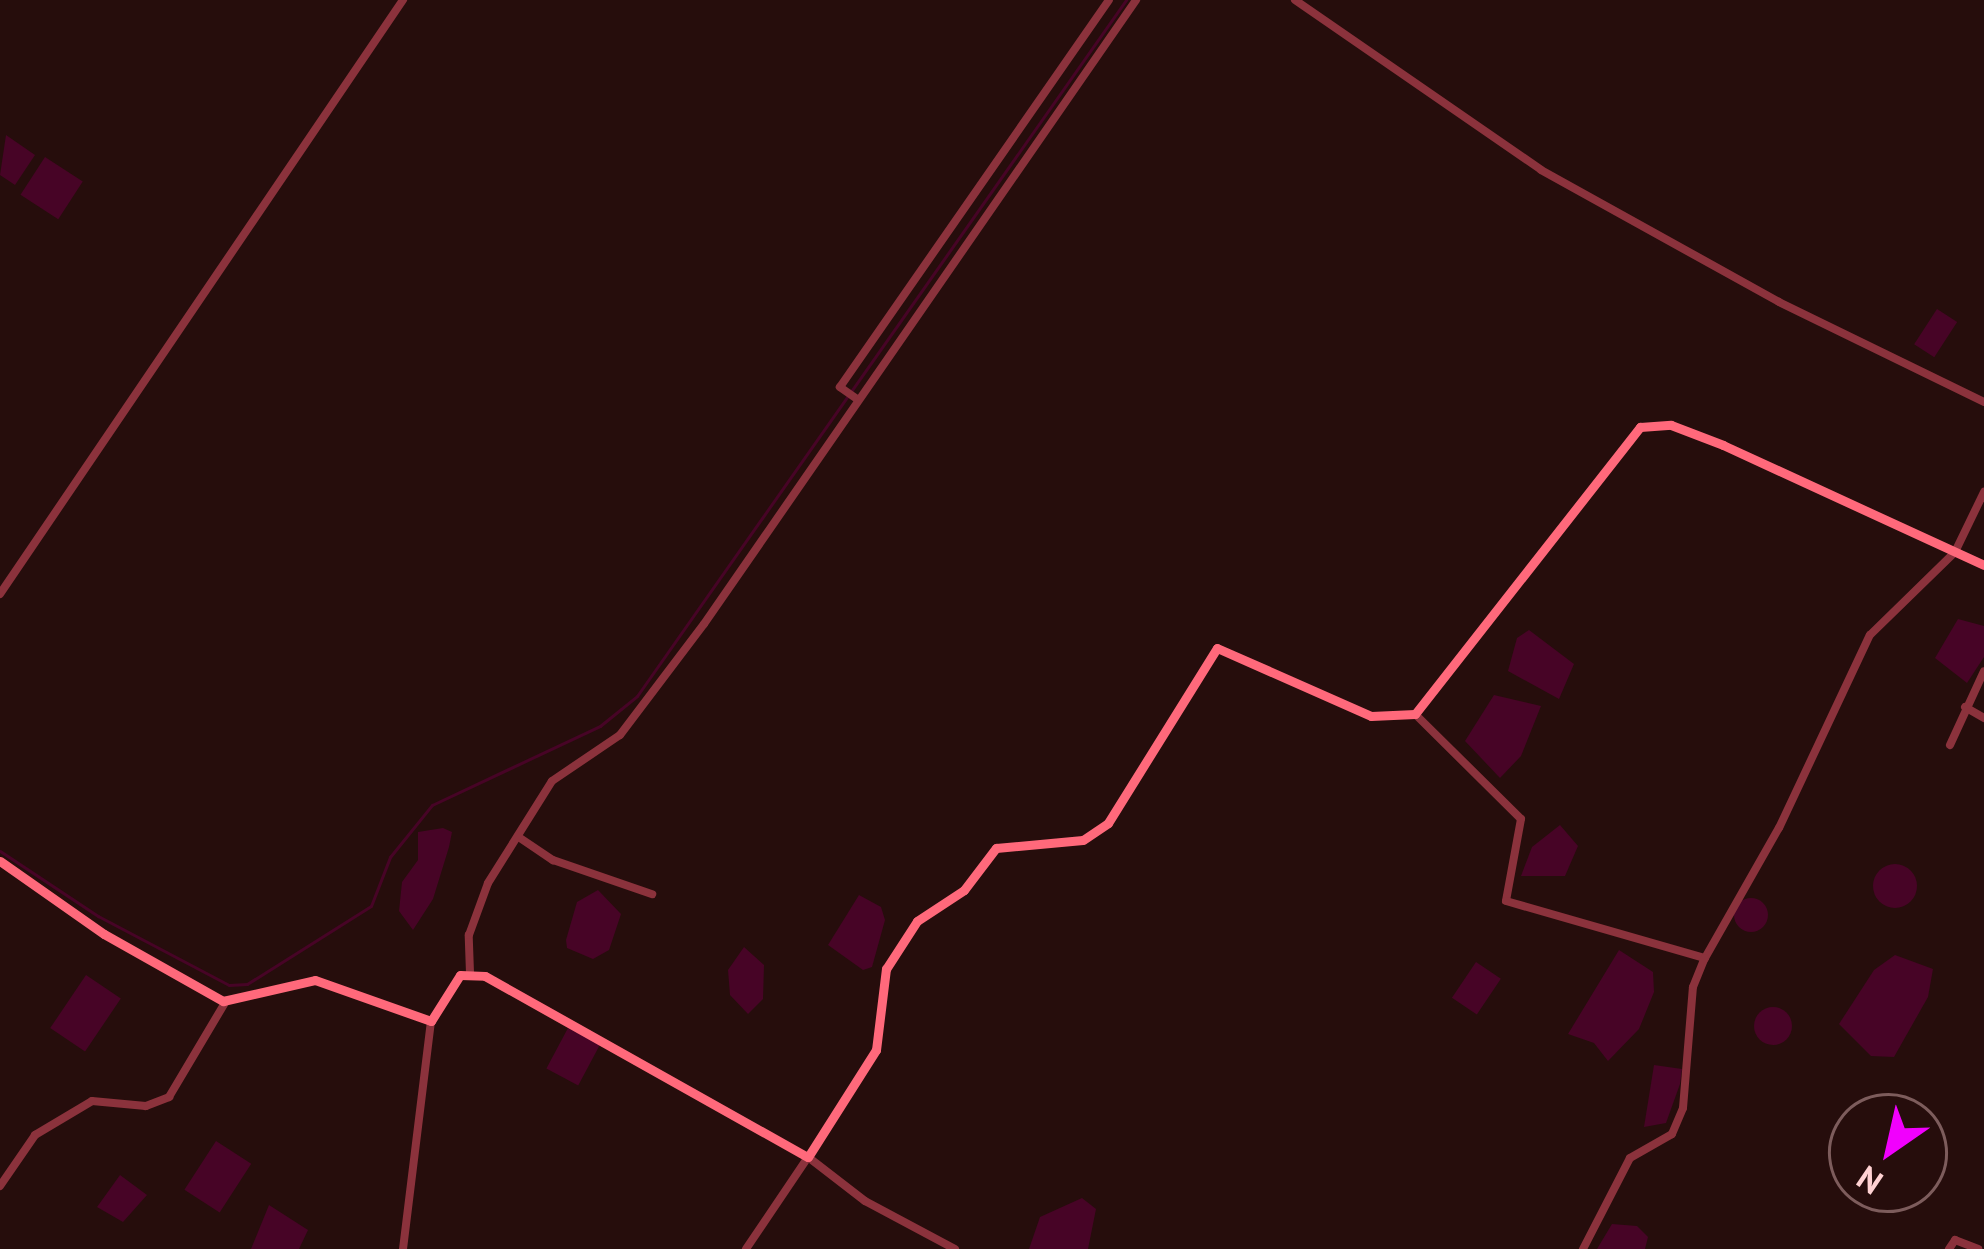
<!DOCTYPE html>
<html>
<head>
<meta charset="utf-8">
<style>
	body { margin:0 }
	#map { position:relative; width:1984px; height:1249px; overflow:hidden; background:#260d0c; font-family:"PT Sans",sans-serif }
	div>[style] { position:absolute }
	.water>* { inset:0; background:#470426; transform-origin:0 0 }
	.round { border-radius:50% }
	.stream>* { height:3px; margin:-1.5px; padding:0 1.5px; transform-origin:1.5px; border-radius:1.5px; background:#470426 }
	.minor>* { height:8px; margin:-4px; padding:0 4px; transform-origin:4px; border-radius:4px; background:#8b323c }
	.secondary>* { height:9px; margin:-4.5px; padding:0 4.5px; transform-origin:4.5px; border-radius:4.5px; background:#ff697b }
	span { translate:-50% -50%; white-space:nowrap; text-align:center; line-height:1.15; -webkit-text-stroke:12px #260d0c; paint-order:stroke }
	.north { position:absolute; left:1828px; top:1093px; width:120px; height:120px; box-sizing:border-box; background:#260d0c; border:3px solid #7d5c5c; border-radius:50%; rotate:214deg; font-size:33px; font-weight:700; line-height:48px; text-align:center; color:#ffd2d3 }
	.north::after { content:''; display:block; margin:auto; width:42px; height:54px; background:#f100fd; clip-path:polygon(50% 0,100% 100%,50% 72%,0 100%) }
</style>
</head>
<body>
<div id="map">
	<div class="water">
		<div style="clip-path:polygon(6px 135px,35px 155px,15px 185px,0 175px)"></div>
		<div style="left:45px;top:157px;width:45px;height:45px;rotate:33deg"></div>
		<div style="left:1937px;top:309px;width:24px;height:42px;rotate:33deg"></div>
		<div style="clip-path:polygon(1958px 619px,1984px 626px,1984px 657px,1967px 683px,1935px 658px)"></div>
		<div style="clip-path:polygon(1529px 630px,1574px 664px,1559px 699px,1508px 671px,1517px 638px)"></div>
		<div style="clip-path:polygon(1494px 695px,1541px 706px,1521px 756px,1500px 778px,1465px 741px)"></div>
		<div style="clip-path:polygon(1560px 825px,1578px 846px,1565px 876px,1521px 876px,1532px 847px)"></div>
		<div style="clip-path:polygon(443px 828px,452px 832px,449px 847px,433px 899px,413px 930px,399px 911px,402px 882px,418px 860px,418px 832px)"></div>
		<div class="round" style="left:1873px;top:864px;width:44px;height:44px"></div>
		<div style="clip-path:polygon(598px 890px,621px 914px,609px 950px,593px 959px,567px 948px,566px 940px,577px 902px)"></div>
		<div style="clip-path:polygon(859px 895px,881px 907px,885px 920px,872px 967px,863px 970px,828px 945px)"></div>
		<div class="round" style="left:1734px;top:898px;width:34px;height:34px"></div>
		<div style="clip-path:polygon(744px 947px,764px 965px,763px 999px,748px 1014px,730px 995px,728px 970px)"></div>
		<div style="clip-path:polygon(1619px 950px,1653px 972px,1654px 992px,1639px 1029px,1608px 1061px,1594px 1043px,1568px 1034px)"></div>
		<div style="clip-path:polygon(1895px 955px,1933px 969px,1928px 997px,1894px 1057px,1871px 1056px,1839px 1024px,1874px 970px)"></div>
		<div style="left:1476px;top:962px;width:30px;height:43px;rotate:34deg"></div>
		<div style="left:86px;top:975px;width:42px;height:64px;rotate:34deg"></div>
		<div class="round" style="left:1754px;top:1007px;width:38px;height:38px"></div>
		<div style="left:568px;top:1028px;width:36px;height:46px;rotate:28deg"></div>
		<div style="clip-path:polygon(1654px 1065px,1682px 1069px,1680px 1084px,1666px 1123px,1644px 1127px)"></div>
		<div style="left:216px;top:1141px;width:42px;height:58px;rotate:33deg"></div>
		<div style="clip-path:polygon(120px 1175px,147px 1195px,123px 1222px,97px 1207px)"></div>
		<div style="clip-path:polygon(1082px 1198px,1096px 1209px,1088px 1249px,1029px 1249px,1040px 1217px)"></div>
		<div style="clip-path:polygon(269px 1205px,308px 1230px,299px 1249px,251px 1249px)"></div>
		<div style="clip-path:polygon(1612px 1224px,1637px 1226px,1648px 1237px,1645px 1249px,1597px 1249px)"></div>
	</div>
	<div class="stream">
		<div style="left:0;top:851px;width:118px;rotate:33.6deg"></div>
		<div style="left:98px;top:916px;width:148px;rotate:27.8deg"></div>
		<div style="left:229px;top:985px;width:18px;rotate:-3deg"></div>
		<div style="left:247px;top:984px;width:146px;rotate:-32.2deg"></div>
		<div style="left:371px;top:906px;width:53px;rotate:-68.8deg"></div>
		<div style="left:390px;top:857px;width:67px;rotate:-51.1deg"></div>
		<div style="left:432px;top:805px;width:186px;rotate:-25.2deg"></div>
		<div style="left:600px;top:726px;width:48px;rotate:-39deg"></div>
		<div style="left:637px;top:696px;width:851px;rotate:-54.91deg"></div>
	</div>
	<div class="minor">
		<div style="left:1295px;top:0;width:299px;rotate:34.6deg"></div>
		<div style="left:1541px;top:170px;width:272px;rotate:29deg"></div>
		<div style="left:1779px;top:302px;width:228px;rotate:26deg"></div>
		<div style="left:857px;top:399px;width:21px;rotate:-145deg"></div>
		<div style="left:840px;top:387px;width:471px;rotate:-55.2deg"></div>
		<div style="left:0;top:594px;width:718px;rotate:-55.85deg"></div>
		<div style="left:1965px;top:707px;width:22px;rotate:30deg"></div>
		<div style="left:1415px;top:714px;width:149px;rotate:44.7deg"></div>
		<div style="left:1521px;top:819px;width:83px;rotate:100.4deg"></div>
		<div style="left:1506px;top:901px;width:207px;rotate:16deg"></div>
		<div style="left:1705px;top:958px;width:150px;rotate:-60.4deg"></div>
		<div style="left:1779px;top:828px;width:213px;rotate:-64.8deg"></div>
		<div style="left:1870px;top:635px;width:119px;rotate:-44.3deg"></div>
		<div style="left:1955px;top:552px;width:67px;rotate:-64.2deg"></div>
		<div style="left:1950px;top:745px;width:81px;rotate:-65.3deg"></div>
		<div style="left:520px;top:838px;width:40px;rotate:34deg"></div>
		<div style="left:553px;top:860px;width:105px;rotate:19deg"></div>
		<div style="left:470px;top:973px;width:38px;rotate:-92deg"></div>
		<div style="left:469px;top:935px;width:55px;rotate:-69.9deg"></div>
		<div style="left:488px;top:883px;width:120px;rotate:-57.9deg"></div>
		<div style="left:552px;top:781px;width:82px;rotate:-34.1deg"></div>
		<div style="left:620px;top:735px;width:139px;rotate:-52.9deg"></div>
		<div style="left:704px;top:624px;width:759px;rotate:-55.3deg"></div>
		<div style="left:0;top:1186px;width:62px;rotate:-55.5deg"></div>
		<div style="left:35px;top:1135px;width:66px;rotate:-30.8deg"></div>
		<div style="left:92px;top:1101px;width:54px;rotate:5.3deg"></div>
		<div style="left:146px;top:1106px;width:25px;rotate:-21deg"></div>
		<div style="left:169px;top:1097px;width:112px;rotate:-59.3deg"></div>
		<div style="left:403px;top:1249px;width:230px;rotate:-83deg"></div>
		<div style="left:746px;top:1249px;width:111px;rotate:-56deg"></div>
		<div style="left:808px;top:1157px;width:72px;rotate:37.7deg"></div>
		<div style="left:865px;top:1201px;width:102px;rotate:28.1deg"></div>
		<div style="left:1583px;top:1249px;width:102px;rotate:-62.7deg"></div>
		<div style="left:1630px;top:1158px;width:48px;rotate:-29.7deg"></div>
		<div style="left:1672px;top:1134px;width:28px;rotate:-67deg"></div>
		<div style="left:1683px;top:1108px;width:121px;rotate:-85.3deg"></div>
		<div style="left:1693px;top:987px;width:31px;rotate:-68deg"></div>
		<div style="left:1949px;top:1249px;width:11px;rotate:-56deg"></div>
		<div style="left:1955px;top:1240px;width:25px;rotate:21deg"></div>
	</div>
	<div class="secondary">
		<div style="left:0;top:861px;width:127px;rotate:35.1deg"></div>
		<div style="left:104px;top:934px;width:137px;rotate:29.4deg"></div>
		<div style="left:223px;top:1001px;width:94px;rotate:-12.9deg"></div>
		<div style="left:315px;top:980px;width:123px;rotate:19.5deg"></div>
		<div style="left:431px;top:1021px;width:54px;rotate:-57.8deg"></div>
		<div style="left:460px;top:975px;width:25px;rotate:2deg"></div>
		<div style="left:485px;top:976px;width:370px;rotate:29.3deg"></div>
		<div style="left:808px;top:1157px;width:127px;rotate:-57.6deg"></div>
		<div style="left:876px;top:1050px;width:82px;rotate:-83deg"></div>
		<div style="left:886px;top:969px;width:57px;rotate:-57.1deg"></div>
		<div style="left:917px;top:921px;width:56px;rotate:-33.4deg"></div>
		<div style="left:964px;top:890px;width:53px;rotate:-52.7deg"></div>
		<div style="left:996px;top:848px;width:87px;rotate:-5.3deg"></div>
		<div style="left:1083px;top:840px;width:30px;rotate:-34deg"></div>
		<div style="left:1108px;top:823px;width:206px;rotate:-58.1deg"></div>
		<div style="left:1217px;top:648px;width:168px;rotate:23.8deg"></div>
		<div style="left:1371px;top:716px;width:44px;rotate:-2.6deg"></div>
		<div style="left:1415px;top:714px;width:365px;rotate:-51.9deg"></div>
		<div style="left:1640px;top:427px;width:31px;rotate:-4deg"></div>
		<div style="left:1671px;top:425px;width:56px;rotate:21deg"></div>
		<div style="left:1723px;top:445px;width:287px;rotate:24.7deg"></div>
	</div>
	<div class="north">N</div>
</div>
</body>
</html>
